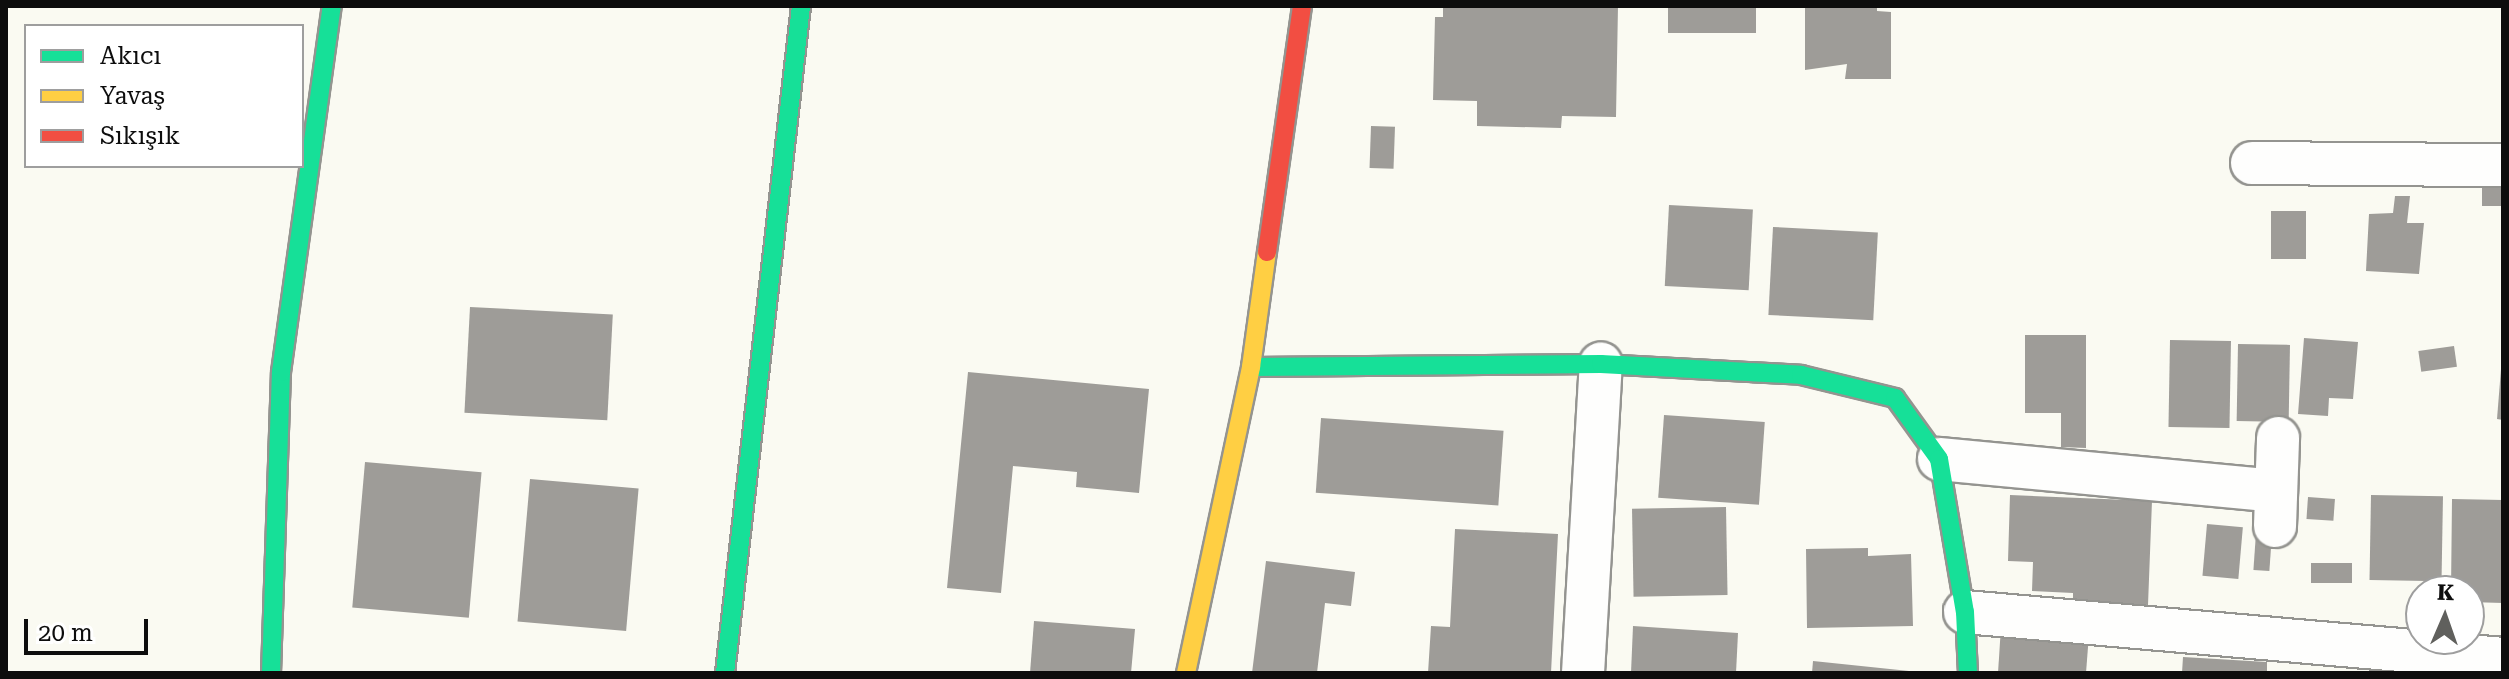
<!DOCTYPE html>
<html>
<head>
<meta charset="utf-8">
<style>
	body { margin:0 }
	#map { position:relative; width:2509px; height:679px; overflow:hidden; background:#fafaf2; font-family:"Roboto Serif",serif }
	div>[style] { position:absolute }
	.building>* { inset:0; background:#9e9c98; transform-origin:0 0 }
	.roads { filter:drop-shadow(2px 0 #949490) drop-shadow(-2px 0 #949490) drop-shadow(0 2px #949490) drop-shadow(0 -2px #949490) }
	.street>* { height:42px; margin:-21px; padding:0 21px; transform-origin:21px; border-radius:21px; background:#fefefd }
	.fast>* { height:18px; margin:-9px; padding:0 9px; transform-origin:9px; border-radius:9px; background:#16e098 }
	.slow>* { height:18px; margin:-9px; padding:0 9px; transform-origin:9px; border-radius:9px; background:#ffcf43 }
	.jam>* { height:18px; margin:-9px; padding:0 9px; transform-origin:9px; border-radius:9px; background:#f24e42 }
	span { translate:-50% -50%; white-space:nowrap; text-align:center; line-height:1.15; -webkit-text-stroke:8px #fff; paint-order:stroke }
	.frame { position:absolute; inset:0; border:8px solid #0d0d0d; pointer-events:none }
	.legend { position:absolute; left:24px; top:24px; width:280px; height:144px; box-sizing:border-box; background:#fff; border:2px solid #9e9e9e; margin:0; padding:10px 14px; list-style:none; font-size:24px; color:#0d0d0d }
	.legend li { display:flex; align-items:center; gap:16px; height:40px }
	.legend b { width:40px; border:2px solid #9e9e9e }
	.north { position:absolute; left:2405px; top:575px; width:80px; height:80px; box-sizing:border-box; background:#fff; border:2px solid #9e9e9e; border-radius:50%; rotate:2deg; font-size:22px; font-weight:700; line-height:32px; text-align:center; color:#0d0d0d }
	.north::after { content:''; display:block; margin:auto; width:28px; height:36px; background:#60605d; clip-path:polygon(50% 0,100% 100%,50% 72%,0 100%) }
	.scale { position:absolute; left:24px; top:619px; width:124px; height:36px; box-sizing:border-box; border:4px solid #0d0d0d; border-top:0; padding-left:10px; font-size:24px; line-height:28px; white-space:nowrap; color:#0d0d0d; -webkit-text-stroke:6px #fff; paint-order:stroke }
</style>
</head>
<body>
<div id="map">
	<div class="building">
		<div style="clip-path:polygon(1443px 6px,1618px 6px,1616px 117px,1562px 116px,1561px 128px,1477px 126px,1477px 101px,1433px 100px,1435px 17px,1443px 17px)"></div>
		<div style="left:1668px;top:6px;width:88px;height:27px"></div>
		<div style="clip-path:polygon(1805px 6px,1877px 6px,1877px 11px,1891px 12px,1891px 79px,1845px 79px,1847px 64px,1805px 70px)"></div>
		<div style="left:1371px;top:126px;width:24px;height:42px;rotate:2deg"></div>
		<div style="left:2482px;top:184px;width:21px;height:22px"></div>
		<div style="clip-path:polygon(2395px 196px,2410px 196px,2407px 223px,2424px 223px,2419px 274px,2366px 271px,2369px 214px,2393px 213px)"></div>
		<div style="left:1669px;top:205px;width:84px;height:81px;rotate:3deg"></div>
		<div style="left:2271px;top:211px;width:35px;height:48px"></div>
		<div style="left:1773px;top:227px;width:105px;height:88px;rotate:3deg"></div>
		<div style="left:470px;top:307px;width:143px;height:106px;rotate:3deg"></div>
		<div style="clip-path:polygon(2025px 335px,2086px 335px,2086px 448px,2061px 447px,2061px 413px,2025px 413px)"></div>
		<div style="clip-path:polygon(2304px 338px,2358px 342px,2353px 399px,2329px 398px,2328px 416px,2298px 414px)"></div>
		<div style="left:2170px;top:340px;width:61px;height:87px;rotate:1deg"></div>
		<div style="left:2238px;top:344px;width:52px;height:77px;rotate:1deg"></div>
		<div style="left:2454px;top:346px;width:21px;height:36px;rotate:82deg"></div>
		<div style="clip-path:polygon(2501px 369px,2503px 369px,2503px 420px,2497px 419px)"></div>
		<div style="clip-path:polygon(968px 372px,1149px 389px,1139px 493px,1076px 487px,1077px 472px,1013px 466px,1001px 593px,947px 588px)"></div>
		<div style="left:1664px;top:415px;width:101px;height:83px;rotate:4deg"></div>
		<div style="left:1321px;top:418px;width:183px;height:75px;rotate:4deg"></div>
		<div style="left:365px;top:462px;width:117px;height:146px;rotate:5deg"></div>
		<div style="left:530px;top:479px;width:109px;height:143px;rotate:5deg"></div>
		<div style="clip-path:polygon(2010px 495px,2152px 501px,2148px 605px,2073px 602px,2073px 593px,2032px 591px,2033px 562px,2008px 561px)"></div>
		<div style="left:2371px;top:495px;width:72px;height:85px;rotate:1deg"></div>
		<div style="left:2308px;top:497px;width:27px;height:22px;rotate:4deg"></div>
		<div style="clip-path:polygon(2452px 499px,2503px 500px,2503px 603px,2469px 602px,2469px 591px,2451px 591px)"></div>
		<div style="left:1726px;top:507px;width:88px;height:94px;rotate:89deg"></div>
		<div style="left:2207px;top:524px;width:36px;height:52px;rotate:5deg"></div>
		<div style="clip-path:polygon(1455px 529px,1558px 534px,1551px 673px,1428px 673px,1431px 626px,1450px 627px)"></div>
		<div style="left:2256px;top:533px;width:16px;height:37px;rotate:4deg"></div>
		<div style="clip-path:polygon(1868px 548px,1868px 556px,1911px 554px,1913px 626px,1807px 628px,1806px 549px)"></div>
		<div style="clip-path:polygon(1266px 561px,1355px 572px,1351px 606px,1325px 603px,1317px 673px,1252px 673px)"></div>
		<div style="left:2311px;top:563px;width:41px;height:20px"></div>
		<div style="clip-path:polygon(1034px 621px,1135px 629px,1131px 673px,1030px 673px)"></div>
		<div style="clip-path:polygon(1633px 626px,1738px 633px,1736px 673px,1631px 673px)"></div>
		<div style="clip-path:polygon(2001px 627px,2089px 634px,2086px 673px,1998px 673px)"></div>
		<div style="clip-path:polygon(2183px 657px,2267px 662px,2267px 673px,2182px 673px)"></div>
		<div style="clip-path:polygon(1813px 661px,1909px 671px,1909px 673px,1812px 673px)"></div>
	</div>
	<div class="roads">
		<div class="street">
			<div style="left:2252px;top:163px;width:251px;rotate:0.5deg"></div>
			<div style="left:1939px;top:459px;width:338px;rotate:5.4deg"></div>
			<div style="left:2275px;top:526px;width:88px;rotate:-88deg"></div>
			<div style="left:1965px;top:612px;width:540px;rotate:4.99deg"></div>
			<div style="left:1583px;top:673px;width:310px;rotate:-86.7deg"></div>
		</div>
		<div class="fast">
			<div style="left:1251px;top:367px;width:350px;rotate:-0.5deg"></div>
			<div style="left:1601px;top:364px;width:200px;rotate:3.1deg"></div>
			<div style="left:1801px;top:375px;width:97px;rotate:13.7deg"></div>
			<div style="left:1895px;top:398px;width:75px;rotate:54.2deg"></div>
			<div style="left:1939px;top:459px;width:155px;rotate:80.4deg"></div>
			<div style="left:1965px;top:612px;width:61px;rotate:87.2deg"></div>
			<div style="left:271px;top:673px;width:301px;rotate:-88.1deg"></div>
			<div style="left:281px;top:372px;width:370px;rotate:-82.1deg"></div>
			<div style="left:725px;top:673px;width:671px;rotate:-83.5deg"></div>
		</div>
		<div class="slow">
			<div style="left:1186px;top:673px;width:313px;rotate:-78deg"></div>
			<div style="left:1251px;top:367px;width:116px;rotate:-82.1deg"></div>
		</div>
		<div class="jam">
			<div style="left:1267px;top:252px;width:248px;rotate:-81.9deg"></div>
		</div>
	</div>
	<div class="frame"></div>
	<ul class="legend">
	<li><b style="height:10px;background:#16e098"></b>Akıcı</li>
	<li><b style="height:10px;background:#ffcf43"></b>Yavaş</li>
	<li><b style="height:10px;background:#f24e42"></b>Sıkışık</li>
	</ul>
	<div class="north">K</div>
	<div class="scale">20 m</div>
</div>
</body>
</html>
